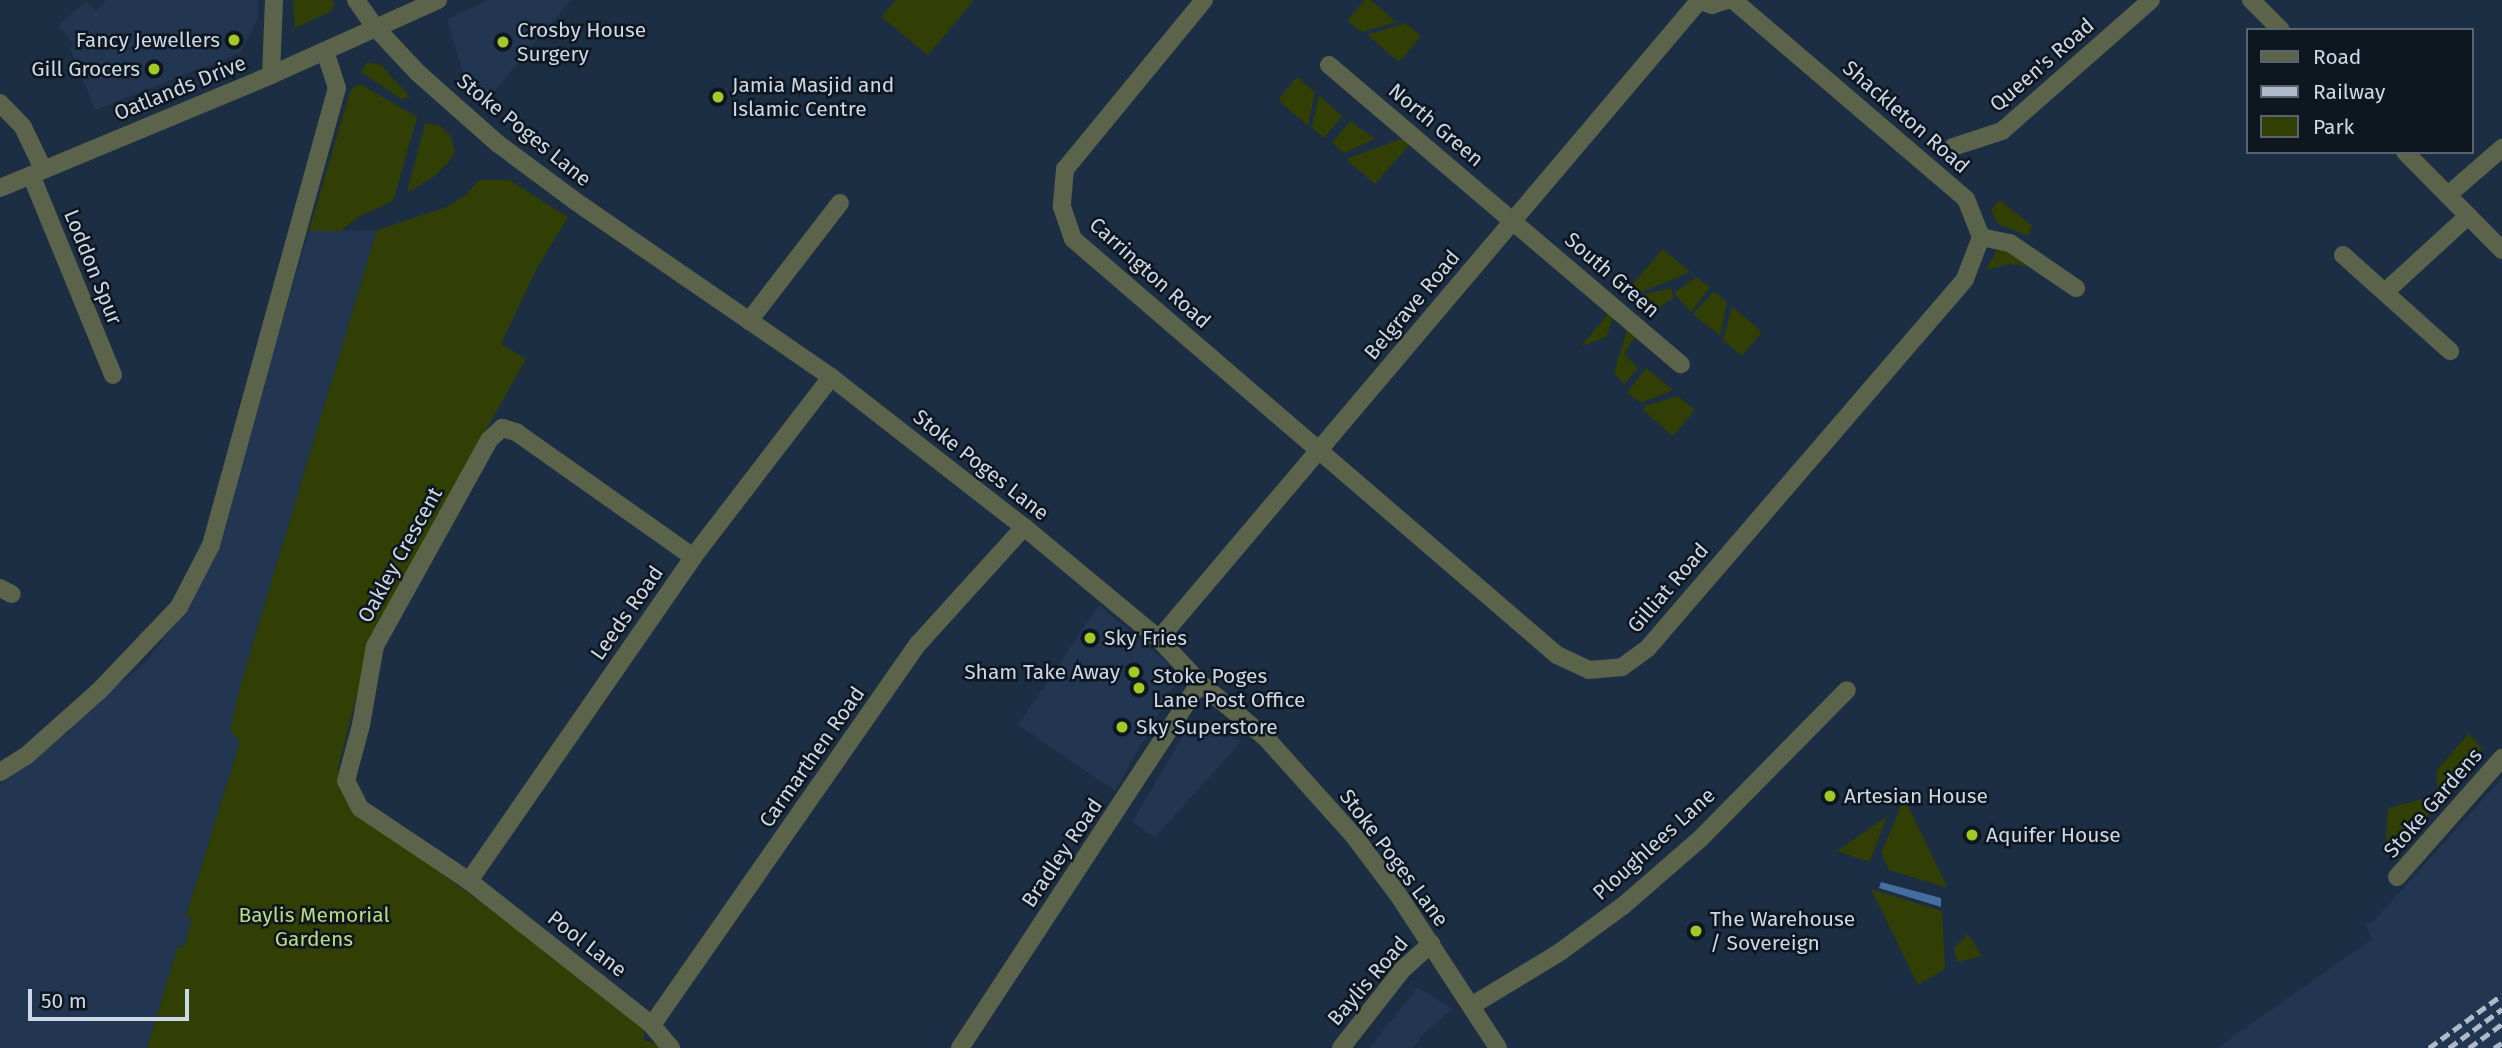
<!DOCTYPE html>
<html>
<head>
<meta charset="utf-8">
<style>
	body { margin:0 }
	#map { position:relative; width:2502px; height:1048px; overflow:hidden; background:#1c2e44; font-family:"Fira Sans",sans-serif }
	div>[style] { position:absolute }
	.built>* { inset:0; background:#223652 }
	.green>* { inset:0; background:#313f04 }
	.water>* { inset:0; background:#466d9f }
	.minor>* { height:18px; margin:-9px; padding:0 9px; transform-origin:9px; border-radius:9px; background:#5b644a }
	.rail>* { height:5px; margin-top:-2.5px; transform-origin:0; background:repeating-linear-gradient(90deg,#aebaca 0 10px,transparent 0 15px) }
	.dots>* { width:19px; height:19px; translate:-50% -50%; box-sizing:border-box; border:4px solid #0e1620; border-radius:50% }
	span { translate:-50% -50%; white-space:nowrap; text-align:center; line-height:1.15; -webkit-text-stroke:5px #0e1620; paint-order:stroke }
	.poi-label { font-size:21px; color:#cdd8e6 }
	.left { translate:0 -50%; text-align:left }
	.right { translate:-100% -50%; text-align:right }
	.street-label { font-size:21px; color:#cdd8e6 }
	.park-label { font-size:21px; color:#beda7f }
	.legend { position:absolute; left:2246px; top:28px; width:228px; height:126px; box-sizing:border-box; background:#0e1620; border:2px solid #5a646f; margin:0; padding:9px 12px; list-style:none; font-size:21px; color:#cdd8e6 }
	.legend li { display:flex; align-items:center; gap:14px; height:35px }
	.legend b { width:35px; border:2px solid #5a646f }
	.scale { position:absolute; left:28px; top:989px; width:161px; height:32px; box-sizing:border-box; border:4px solid #cdd8e6; border-top:0; padding-left:9px; font-size:21px; line-height:24px; white-space:nowrap; color:#cdd8e6; -webkit-text-stroke:5px #0e1620; paint-order:stroke }
</style>
</head>
<body>
<div id="map">
	<div class="built">
		<div style="clip-path:polygon(107px 0,258px 0,258px 19px,240px 53px,95px 110px,70px 48px,74px 44px,58px 26px,86px 1px,96px 10px)"></div>
		<div style="clip-path:polygon(489px 0,571px 0,487px 100px,467px 86px,447px 19px)"></div>
		<div style="clip-path:polygon(377px 230px,242px 680px,240px 742px,186px 916px,192px 918px,184px 947px,178px 946px,147px 1048px,0 1048px,0 784px,52px 742px,68px 733px,80px 715px,144px 664px,183px 614px,208px 566px,309px 231px)"></div>
		<div style="clip-path:polygon(1099px 605px,1171px 666px,1174px 686px,1115px 791px,1018px 725px)"></div>
		<div style="clip-path:polygon(1208px 720px,1225px 725px,1241px 742px,1155px 837px,1132px 822px,1187px 729px,1196px 722px)"></div>
		<div style="clip-path:polygon(2502px 778px,2502px 1048px,2217px 1048px,2372px 939px,2365px 922px,2372px 923px)"></div>
		<div style="clip-path:polygon(1418px 987px,1452px 1009px,1425px 1032px,1413px 1048px,1369px 1048px)"></div>
	</div>
	<div class="green">
		<div style="clip-path:polygon(293px 0,332px 0,335px 5px,330px 12px,295px 28px)"></div>
		<div style="clip-path:polygon(896px 0,974px 0,928px 55px,881px 17px)"></div>
		<div style="clip-path:polygon(1365px 0,1371px 0,1396px 22px,1362px 32px,1347px 21px)"></div>
		<div style="clip-path:polygon(1405px 23px,1421px 36px,1399px 62px,1367px 35px)"></div>
		<div style="clip-path:polygon(367px 62px,381px 65px,410px 97px,401px 99px,361px 72px)"></div>
		<div style="clip-path:polygon(1297px 77px,1315px 92px,1308px 126px,1278px 100px)"></div>
		<div style="clip-path:polygon(360px 84px,417px 117px,393px 201px,358px 217px,341px 231px,309px 231px,351px 89px)"></div>
		<div style="clip-path:polygon(1319px 95px,1342px 116px,1324px 138px,1312px 128px)"></div>
		<div style="clip-path:polygon(1350px 121px,1375px 139px,1344px 153px,1332px 143px)"></div>
		<div style="clip-path:polygon(425px 123px,441px 126px,451px 137px,455px 151px,449px 162px,433px 177px,407px 193px)"></div>
		<div style="clip-path:polygon(1409px 136px,1415px 138px,1375px 184px,1346px 159px)"></div>
		<div style="clip-path:polygon(479px 180px,509px 180px,568px 217px,536px 270px,501px 344px,526px 359px,378px 623px,370px 644px,338px 768px,353px 808px,644px 1023px,644px 1040px,672px 1048px,147px 1048px,178px 946px,184px 947px,192px 918px,186px 916px,240px 742px,230px 730px,242px 680px,377px 230px,446px 207px,466px 195px)"></div>
		<div style="clip-path:polygon(2000px 200px,2032px 226px,2028px 236px,1998px 224px,1991px 210px)"></div>
		<div style="clip-path:polygon(2000px 244px,2039px 268px,2009px 264px,1986px 270px)"></div>
		<div style="clip-path:polygon(1663px 249px,1690px 272px,1630px 297px,1625px 293px)"></div>
		<div style="clip-path:polygon(1696px 277px,1710px 287px,1691px 312px,1674px 293px)"></div>
		<div style="clip-path:polygon(1671px 288px,1673px 298px,1649px 314px,1633px 301px,1642px 295px)"></div>
		<div style="clip-path:polygon(1714px 291px,1727px 302px,1720px 336px,1693px 314px)"></div>
		<div style="clip-path:polygon(1614px 307px,1616px 310px,1606px 337px,1580px 347px)"></div>
		<div style="clip-path:polygon(1732px 307px,1762px 332px,1742px 356px,1723px 340px)"></div>
		<div style="clip-path:polygon(1630px 319px,1638px 331px,1624px 354px,1638px 368px,1624px 384px,1614px 373px)"></div>
		<div style="clip-path:polygon(1646px 368px,1673px 390px,1641px 403px,1627px 393px)"></div>
		<div style="clip-path:polygon(1678px 396px,1695px 410px,1673px 436px,1643px 410px,1645px 406px)"></div>
		<div style="clip-path:polygon(2469px 733px,2482px 749px,2481px 759px,2396px 850px,2386px 842px,2388px 808px,2437px 795px,2437px 770px)"></div>
		<div style="clip-path:polygon(1904px 798px,1948px 888px,1889px 870px,1881px 853px)"></div>
		<div style="clip-path:polygon(1887px 816px,1870px 862px,1837px 851px)"></div>
		<div style="clip-path:polygon(1871px 889px,1942px 911px,1945px 969px,1918px 985px)"></div>
		<div style="clip-path:polygon(1968px 934px,1982px 956px,1957px 962px,1954px 948px)"></div>
	</div>
	<div class="water">
		<div style="clip-path:polygon(1881px 882px,1941px 898px,1941px 907px,1879px 888px)"></div>
	</div>
	<div class="minor">
		<div style="left:356px;top:0;width:32px;rotate:55deg"></div>
		<div style="left:374px;top:26px;width:64px;rotate:46.9deg"></div>
		<div style="left:418px;top:73px;width:106px;rotate:41.5deg"></div>
		<div style="left:497px;top:143px;width:97px;rotate:36.6deg"></div>
		<div style="left:575px;top:201px;width:311px;rotate:34.5deg"></div>
		<div style="left:831px;top:377px;width:244px;rotate:37.9deg"></div>
		<div style="left:1024px;top:527px;width:175px;rotate:39.7deg"></div>
		<div style="left:1159px;top:639px;width:60px;rotate:47deg"></div>
		<div style="left:1200px;top:683px;width:86px;rotate:39.8deg"></div>
		<div style="left:1266px;top:738px;width:132px;rotate:48.1deg"></div>
		<div style="left:1354px;top:836px;width:75px;rotate:53.1deg"></div>
		<div style="left:1399px;top:896px;width:181px;rotate:56.9deg"></div>
		<div style="left:1204px;top:0;width:219px;rotate:129.4deg"></div>
		<div style="left:1065px;top:169px;width:38px;rotate:95deg"></div>
		<div style="left:1062px;top:207px;width:34px;rotate:71deg"></div>
		<div style="left:1073px;top:239px;width:638px;rotate:40.68deg"></div>
		<div style="left:1557px;top:655px;width:35px;rotate:25deg"></div>
		<div style="left:1589px;top:670px;width:33px;rotate:-5deg"></div>
		<div style="left:1622px;top:667px;width:31px;rotate:-36deg"></div>
		<div style="left:1647px;top:649px;width:488px;rotate:-49.3deg"></div>
		<div style="left:1965px;top:279px;width:45px;rotate:-69.1deg"></div>
		<div style="left:1698px;top:0;width:15px;rotate:20deg"></div>
		<div style="left:1712px;top:5px;width:16px;rotate:-18deg"></div>
		<div style="left:1733px;top:0;width:306px;rotate:40.5deg"></div>
		<div style="left:1966px;top:199px;width:41px;rotate:68.5deg"></div>
		<div style="left:2251px;top:0;width:42px;rotate:45deg"></div>
		<div style="left:1329px;top:65px;width:462px;rotate:40.4deg"></div>
		<div style="left:271px;top:75px;width:75px;rotate:-87.7deg"></div>
		<div style="left:0;top:103px;width:33px;rotate:46deg"></div>
		<div style="left:23px;top:127px;width:47px;rotate:64.5deg"></div>
		<div style="left:1953px;top:147px;width:52px;rotate:-18.1deg"></div>
		<div style="left:2002px;top:131px;width:198px;rotate:-41.3deg"></div>
		<div style="left:2405px;top:152px;width:138px;rotate:45.3deg"></div>
		<div style="left:31px;top:175px;width:216px;rotate:67.7deg"></div>
		<div style="left:0;top:188px;width:294px;rotate:-22.6deg"></div>
		<div style="left:271px;top:75px;width:183px;rotate:-24.2deg"></div>
		<div style="left:2448px;top:195px;width:72px;rotate:-41deg"></div>
		<div style="left:1981px;top:237px;width:30px;rotate:12deg"></div>
		<div style="left:2010px;top:243px;width:80px;rotate:34.3deg"></div>
		<div style="left:2343px;top:255px;width:144px;rotate:41.9deg"></div>
		<div style="left:2385px;top:292px;width:113px;rotate:-42.5deg"></div>
		<div style="left:749px;top:321px;width:149px;rotate:-52.4deg"></div>
		<div style="left:0;top:588px;width:13px;rotate:27deg"></div>
		<div style="left:1159px;top:639px;width:836px;rotate:-49.76deg"></div>
		<div style="left:0;top:772px;width:31px;rotate:-32deg"></div>
		<div style="left:26px;top:756px;width:98px;rotate:-41.7deg"></div>
		<div style="left:99px;top:691px;width:116px;rotate:-46.4deg"></div>
		<div style="left:179px;top:607px;width:70px;rotate:-62.7deg"></div>
		<div style="left:211px;top:545px;width:474px;rotate:-74.6deg"></div>
		<div style="left:337px;top:88px;width:39px;rotate:-108deg"></div>
		<div style="left:2397px;top:877px;width:159px;rotate:-48.6deg"></div>
		<div style="left:469px;top:881px;width:394px;rotate:-55.3deg"></div>
		<div style="left:693px;top:557px;width:227px;rotate:-52.5deg"></div>
		<div style="left:1471px;top:1006px;width:104px;rotate:-31.2deg"></div>
		<div style="left:1560px;top:952px;width:79px;rotate:-36.3deg"></div>
		<div style="left:1624px;top:905px;width:101px;rotate:-41deg"></div>
		<div style="left:1700px;top:839px;width:209px;rotate:-45.4deg"></div>
		<div style="left:652px;top:1025px;width:465px;rotate:-55.1deg"></div>
		<div style="left:918px;top:644px;width:158px;rotate:-47.8deg"></div>
		<div style="left:671px;top:1048px;width:30px;rotate:-130deg"></div>
		<div style="left:652px;top:1025px;width:233px;rotate:-141.8deg"></div>
		<div style="left:469px;top:881px;width:131px;rotate:-146.2deg"></div>
		<div style="left:360px;top:808px;width:30px;rotate:-117deg"></div>
		<div style="left:346px;top:781px;width:58px;rotate:-75deg"></div>
		<div style="left:361px;top:725px;width:80px;rotate:-80deg"></div>
		<div style="left:375px;top:646px;width:235px;rotate:-61deg"></div>
		<div style="left:489px;top:440px;width:18px;rotate:-43deg"></div>
		<div style="left:502px;top:428px;width:15px;rotate:16deg"></div>
		<div style="left:516px;top:432px;width:217px;rotate:35.2deg"></div>
		<div style="left:960px;top:1048px;width:437px;rotate:-56.7deg"></div>
		<div style="left:1341px;top:1048px;width:100px;rotate:-51.9deg"></div>
		<div style="left:1403px;top:969px;width:38px;rotate:-42deg"></div>
	</div>
	<div class="rail">
		<div style="left:2429px;top:1048px;width:90px;rotate:-36deg"></div>
		<div style="left:2449px;top:1048px;width:66px;rotate:-36.3deg"></div>
		<div style="left:2469px;top:1048px;width:41px;rotate:-36deg"></div>
		<div style="left:2494px;top:1048px;width:9px;rotate:-32deg"></div>
	</div>
	<div class="dots">
		<div style="left:234px;top:40px;background:#a3c927"></div>
		<div style="left:503px;top:42px;background:#a3c927"></div>
		<div style="left:154px;top:69px;background:#a3c927"></div>
		<div style="left:718px;top:97px;background:#a3c927"></div>
		<div style="left:1090px;top:638px;background:#a3c927"></div>
		<div style="left:1134px;top:672px;background:#a3c927"></div>
		<div style="left:1139px;top:688px;background:#a3c927"></div>
		<div style="left:1122px;top:727px;background:#a3c927"></div>
		<div style="left:1830px;top:796px;background:#a3c927"></div>
		<div style="left:1972px;top:835px;background:#a3c927"></div>
		<div style="left:1696px;top:931px;background:#a3c927"></div>
	</div>
	<div class="poi-label">
		<span class="left" style="left:517px;top:42px">Crosby House<br>Surgery</span>
		<span class="right" style="left:220px;top:40px">Fancy Jewellers</span>
		<span class="right" style="left:140px;top:69px">Gill Grocers</span>
		<span class="left" style="left:732px;top:97px">Jamia Masjid and<br>Islamic Centre</span>
		<span class="left" style="left:1104px;top:638px">Sky Fries</span>
		<span class="right" style="left:1120px;top:672px">Sham Take Away</span>
		<span class="left" style="left:1153px;top:688px">Stoke Poges<br>Lane Post Office</span>
		<span class="left" style="left:1136px;top:727px">Sky Superstore</span>
		<span class="left" style="left:1844px;top:796px">Artesian House</span>
		<span class="left" style="left:1986px;top:835px">Aquifer House</span>
		<span class="left" style="left:1710px;top:931px">The Warehouse<br>/ Sovereign</span>
	</div>
	<div class="street-label">
		<span style="left:2042px;top:65px;rotate:-41deg">Queen's Road</span>
		<span style="left:180px;top:88px;rotate:-22deg">Oatlands Drive</span>
		<span style="left:1906px;top:117px;rotate:41deg">Shackleton Road</span>
		<span style="left:1436px;top:125px;rotate:40deg">North Green</span>
		<span style="left:524px;top:130px;rotate:39deg">Stoke Poges Lane</span>
		<span style="left:93px;top:267px;rotate:68deg">Loddon Spur</span>
		<span style="left:1150px;top:273px;rotate:42deg">Carrington Road</span>
		<span style="left:1612px;top:275px;rotate:41deg">South Green</span>
		<span style="left:1412px;top:305px;rotate:-50deg">Belgrave Road</span>
		<span style="left:981px;top:465px;rotate:38deg">Stoke Poges Lane</span>
		<span style="left:400px;top:555px;rotate:-61deg">Oakley Crescent</span>
		<span style="left:1668px;top:588px;rotate:-49deg">Gilliat Road</span>
		<span style="left:627px;top:613px;rotate:-55deg">Leeds Road</span>
		<span style="left:812px;top:757px;rotate:-55deg">Carmarthen Road</span>
		<span style="left:2433px;top:803px;rotate:-49deg">Stoke Gardens</span>
		<span style="left:1654px;top:844px;rotate:-42deg">Ploughlees Lane</span>
		<span style="left:1062px;top:853px;rotate:-56deg">Bradley Road</span>
		<span style="left:1394px;top:858px;rotate:53deg">Stoke Poges Lane</span>
		<span style="left:587px;top:944px;rotate:38deg">Pool Lane</span>
		<span style="left:1368px;top:981px;rotate:-49deg">Baylis Road</span>
	</div>
	<div class="park-label">
		<span style="left:314px;top:927px">Baylis Memorial<br>Gardens</span>
	</div>
	<ul class="legend">
	<li><b style="height:9px;background:#5b644a"></b>Road</li>
	<li><b style="height:9px;background:#aebaca"></b>Railway</li>
	<li><b style="height:19px;background:#313f04"></b>Park</li>
	</ul>
	<div class="scale">50 m</div>
</div>
</body>
</html>
